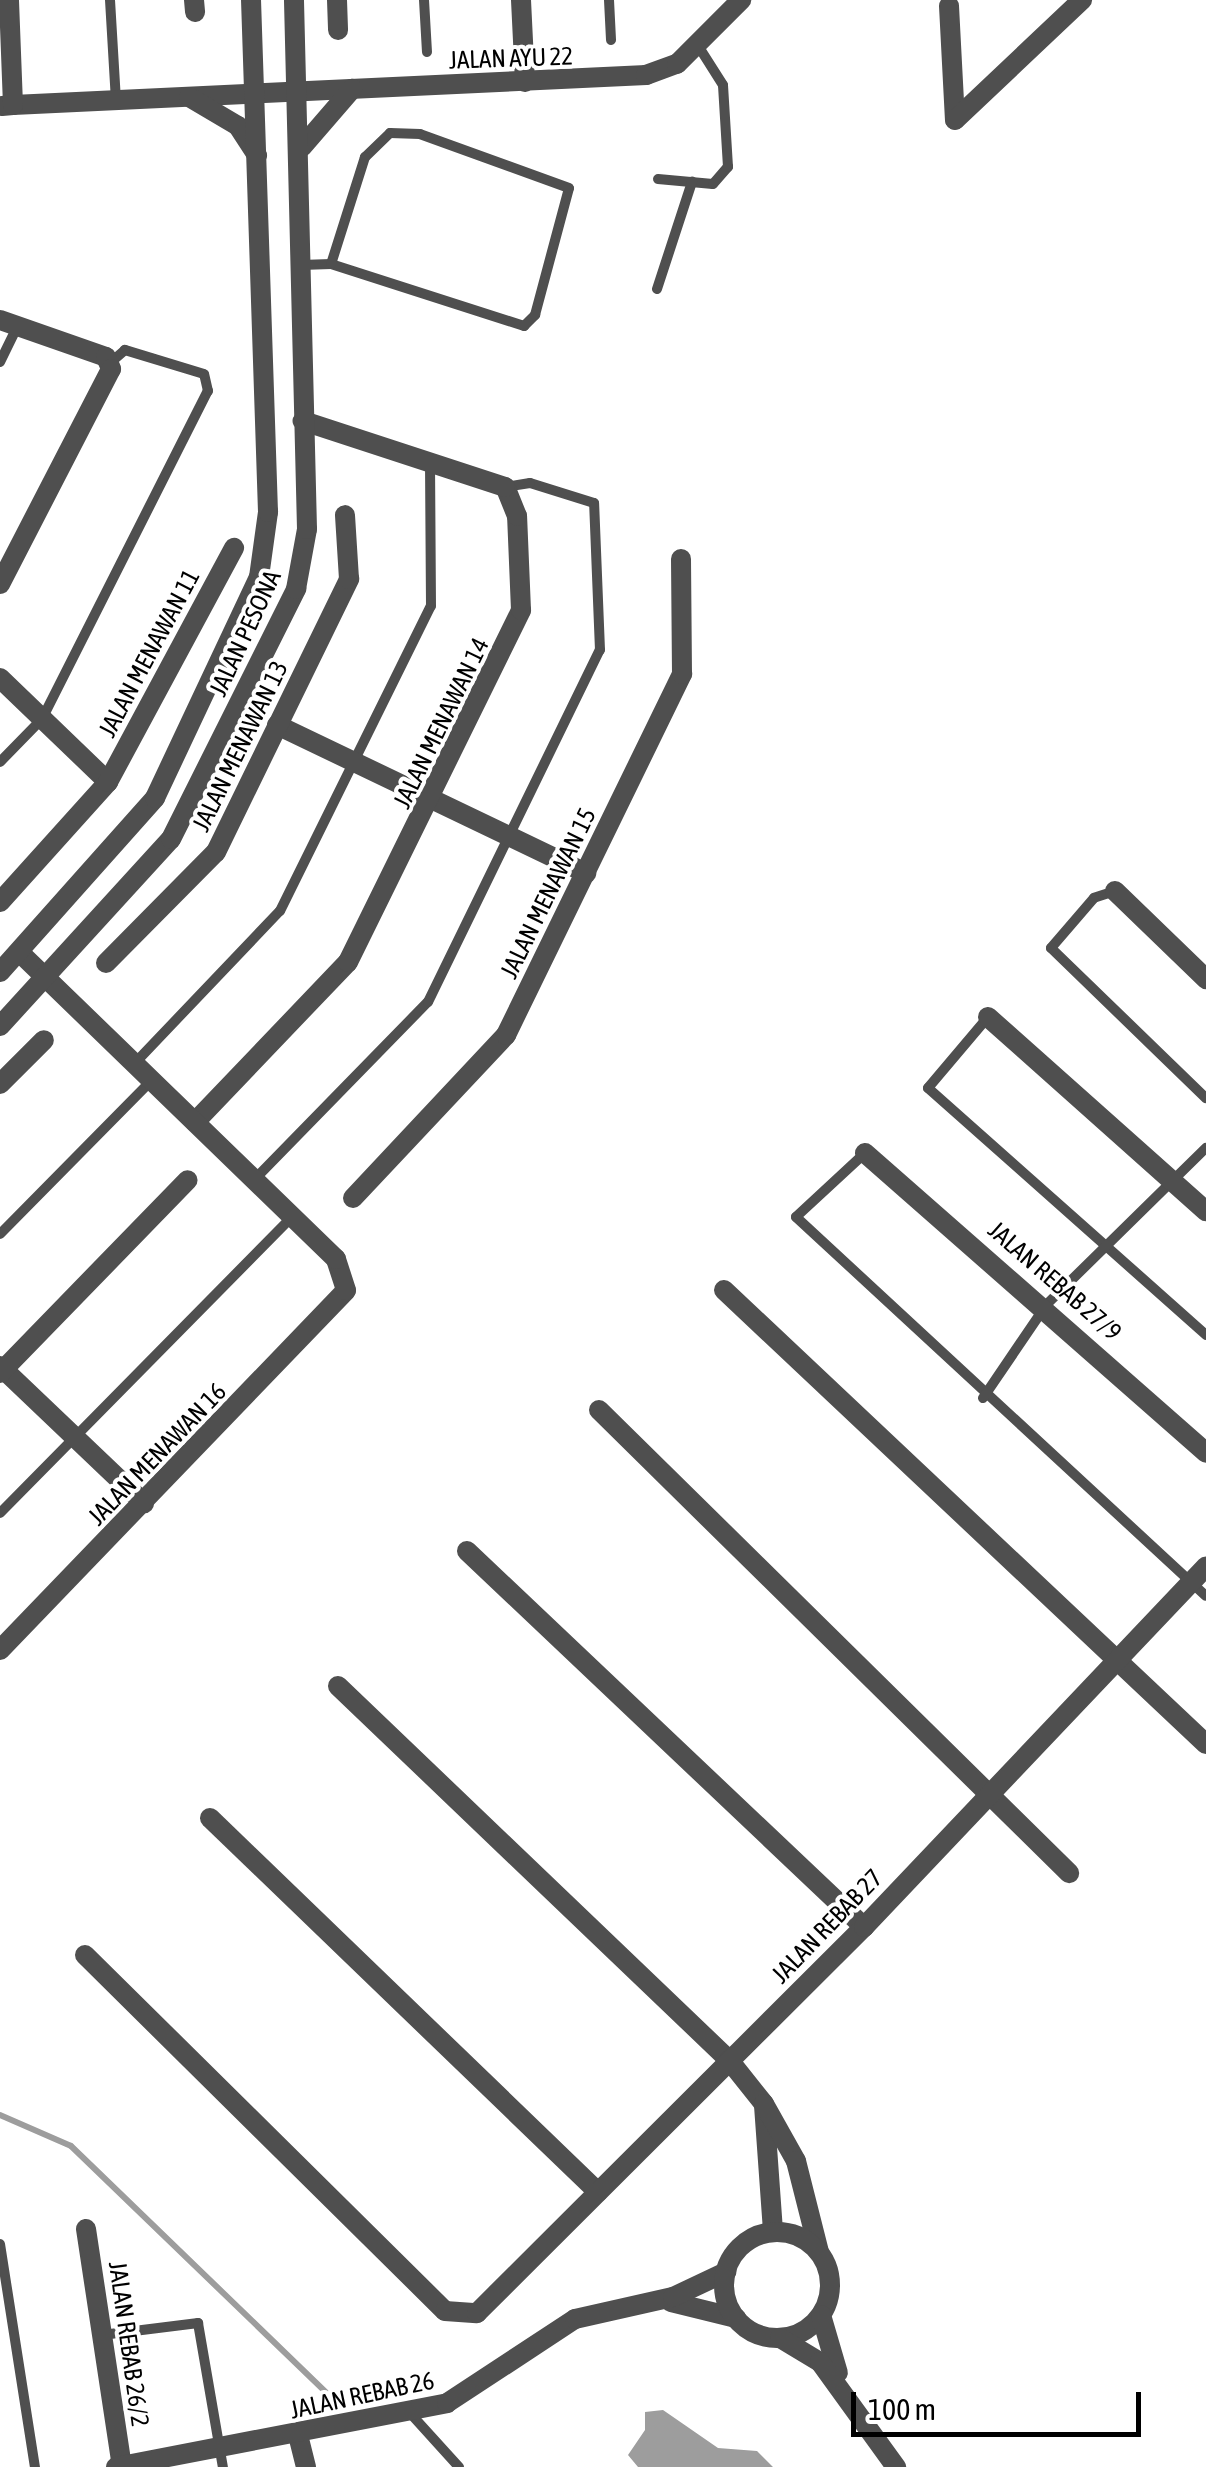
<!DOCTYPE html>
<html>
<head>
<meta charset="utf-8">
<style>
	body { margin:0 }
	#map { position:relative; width:1206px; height:2467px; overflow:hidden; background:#fff; font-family:"Asap Condensed",sans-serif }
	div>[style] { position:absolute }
	.water>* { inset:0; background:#9d9d9d }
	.stream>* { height:6px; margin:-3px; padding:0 3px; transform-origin:3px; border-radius:3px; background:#9d9d9d }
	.service>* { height:10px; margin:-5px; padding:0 5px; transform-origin:5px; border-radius:5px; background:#4f4f4f }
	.minor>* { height:20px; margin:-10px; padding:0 10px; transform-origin:10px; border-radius:10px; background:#4f4f4f }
	.tertiary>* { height:20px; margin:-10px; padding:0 10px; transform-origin:10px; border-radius:10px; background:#4f4f4f }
	.tertiary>.ring { margin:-10px; padding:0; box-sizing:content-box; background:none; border:20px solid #4f4f4f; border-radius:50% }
	span { translate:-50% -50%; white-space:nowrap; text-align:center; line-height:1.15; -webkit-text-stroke:8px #fff; paint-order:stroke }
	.street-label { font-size:25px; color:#000 }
	.scale { position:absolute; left:851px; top:2392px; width:290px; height:45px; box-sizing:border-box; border:5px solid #000; border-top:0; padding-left:12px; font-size:30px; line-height:35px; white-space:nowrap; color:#000; -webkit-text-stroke:8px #fff; paint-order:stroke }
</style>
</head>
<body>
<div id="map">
	<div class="water">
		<div style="clip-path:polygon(663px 2410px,718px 2448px,757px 2451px,773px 2467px,638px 2467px,628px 2455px,645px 2430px,645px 2412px)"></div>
	</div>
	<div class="stream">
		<div style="left:0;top:2115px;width:77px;rotate:23.6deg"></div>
		<div style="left:71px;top:2146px;width:374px;rotate:44deg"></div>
	</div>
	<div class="service">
		<div style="left:110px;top:0;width:100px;rotate:86.6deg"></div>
		<div style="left:424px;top:0;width:52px;rotate:86.7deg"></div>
		<div style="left:609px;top:0;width:40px;rotate:87.1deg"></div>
		<div style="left:658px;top:179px;width:55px;rotate:5.2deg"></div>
		<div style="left:713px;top:184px;width:23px;rotate:-49deg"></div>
		<div style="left:728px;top:167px;width:82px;rotate:-93.5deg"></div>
		<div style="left:723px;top:85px;width:49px;rotate:-122.4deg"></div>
		<div style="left:301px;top:265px;width:30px;rotate:-2deg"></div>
		<div style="left:331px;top:264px;width:203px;rotate:17.8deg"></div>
		<div style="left:524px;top:326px;width:16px;rotate:-45deg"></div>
		<div style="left:535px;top:315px;width:131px;rotate:-75deg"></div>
		<div style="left:569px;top:188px;width:158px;rotate:-160.1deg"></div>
		<div style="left:420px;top:134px;width:30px;rotate:-178deg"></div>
		<div style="left:390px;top:133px;width:35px;rotate:136deg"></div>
		<div style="left:365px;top:157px;width:112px;rotate:107.6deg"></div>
		<div style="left:657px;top:289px;width:113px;rotate:-71.9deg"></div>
		<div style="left:0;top:362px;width:39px;rotate:-64deg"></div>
		<div style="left:0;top:762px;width:60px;rotate:-45.7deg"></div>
		<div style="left:42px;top:719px;width:368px;rotate:-63.2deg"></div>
		<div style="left:208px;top:391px;width:17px;rotate:-103deg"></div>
		<div style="left:204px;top:374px;width:83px;rotate:-163.1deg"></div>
		<div style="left:125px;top:350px;width:18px;rotate:139deg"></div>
		<div style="left:1115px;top:891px;width:22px;rotate:162deg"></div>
		<div style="left:1094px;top:898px;width:66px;rotate:130.7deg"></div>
		<div style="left:1051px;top:948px;width:216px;rotate:44.1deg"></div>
		<div style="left:988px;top:1017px;width:93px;rotate:130.2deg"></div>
		<div style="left:928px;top:1088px;width:372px;rotate:41.6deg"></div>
		<div style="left:135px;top:1063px;width:210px;rotate:-46.4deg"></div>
		<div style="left:280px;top:911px;width:340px;rotate:-63.7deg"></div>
		<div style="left:431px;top:606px;width:146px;rotate:-90.4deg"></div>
		<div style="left:865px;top:1153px;width:94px;rotate:137.2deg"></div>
		<div style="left:796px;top:1217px;width:558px;rotate:42.75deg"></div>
		<div style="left:254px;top:1180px;width:249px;rotate:-45.7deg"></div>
		<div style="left:428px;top:1002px;width:392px;rotate:-64deg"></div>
		<div style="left:600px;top:650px;width:147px;rotate:-92.3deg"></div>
		<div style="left:594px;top:503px;width:67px;rotate:-162.6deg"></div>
		<div style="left:530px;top:483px;width:25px;rotate:171deg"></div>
		<div style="left:0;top:1234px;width:215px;rotate:-45.4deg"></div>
		<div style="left:983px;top:1398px;width:114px;rotate:-55.8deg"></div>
		<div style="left:1047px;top:1304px;width:223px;rotate:-44.5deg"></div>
		<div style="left:0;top:1513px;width:416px;rotate:-45.4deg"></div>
		<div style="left:0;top:2244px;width:226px;rotate:81.1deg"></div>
		<div style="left:102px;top:2335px;width:97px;rotate:-7.1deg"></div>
		<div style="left:198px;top:2323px;width:146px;rotate:80.2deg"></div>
		<div style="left:410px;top:2413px;width:73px;rotate:47.8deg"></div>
	</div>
	<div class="minor">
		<div style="left:194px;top:0;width:12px;rotate:85deg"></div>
		<div style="left:337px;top:0;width:30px;rotate:88deg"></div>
		<div style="left:521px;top:0;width:82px;rotate:87.2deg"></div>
		<div style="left:949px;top:6px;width:114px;rotate:87deg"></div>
		<div style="left:955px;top:120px;width:175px;rotate:-43.4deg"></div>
		<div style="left:13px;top:105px;width:634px;rotate:-2.71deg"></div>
		<div style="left:646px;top:75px;width:33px;rotate:-20deg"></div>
		<div style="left:677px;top:64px;width:91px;rotate:-45deg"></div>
		<div style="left:2px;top:106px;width:11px;rotate:-5deg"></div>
		<div style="left:13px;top:105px;width:105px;rotate:-92.2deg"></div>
		<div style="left:0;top:320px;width:112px;rotate:19.2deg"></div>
		<div style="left:106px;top:357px;width:13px;rotate:67deg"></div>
		<div style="left:111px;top:369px;width:242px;rotate:117.3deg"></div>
		<div style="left:0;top:678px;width:150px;rotate:43.9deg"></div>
		<div style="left:277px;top:725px;width:343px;rotate:25.6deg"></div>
		<div style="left:1115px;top:891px;width:127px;rotate:44deg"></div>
		<div style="left:0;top:902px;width:161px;rotate:-48deg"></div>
		<div style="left:108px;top:782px;width:266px;rotate:-61.7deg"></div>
		<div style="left:106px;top:963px;width:156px;rotate:-45.3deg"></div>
		<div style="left:216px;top:852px;width:304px;rotate:-64deg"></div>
		<div style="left:349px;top:579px;width:64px;rotate:-93.6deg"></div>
		<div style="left:988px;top:1017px;width:292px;rotate:41.7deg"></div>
		<div style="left:0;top:1084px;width:62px;rotate:-45deg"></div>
		<div style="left:195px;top:1122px;width:221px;rotate:-46.3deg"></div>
		<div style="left:348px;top:962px;width:392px;rotate:-63.8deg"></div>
		<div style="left:521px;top:610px;width:94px;rotate:-92.4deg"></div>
		<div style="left:517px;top:516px;width:31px;rotate:-112deg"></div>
		<div style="left:505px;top:487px;width:213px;rotate:-161.9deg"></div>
		<div style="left:865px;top:1153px;width:454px;rotate:41.3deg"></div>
		<div style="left:353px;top:1198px;width:224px;rotate:-46.8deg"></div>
		<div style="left:506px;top:1035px;width:402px;rotate:-64deg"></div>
		<div style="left:682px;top:674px;width:115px;rotate:-90.5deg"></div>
		<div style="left:724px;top:1290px;width:662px;rotate:43.29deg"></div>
		<div style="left:0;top:1366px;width:199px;rotate:43.6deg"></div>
		<div style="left:0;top:1373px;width:269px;rotate:-45.8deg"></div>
		<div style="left:599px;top:1410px;width:660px;rotate:44.57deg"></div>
		<div style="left:467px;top:1551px;width:547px;rotate:43.44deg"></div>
		<div style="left:0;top:1650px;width:499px;rotate:-46.1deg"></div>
		<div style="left:346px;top:1290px;width:33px;rotate:-108deg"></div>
		<div style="left:336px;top:1259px;width:441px;rotate:-135.9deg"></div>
		<div style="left:338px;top:1686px;width:541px;rotate:43.73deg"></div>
		<div style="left:729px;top:2060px;width:56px;rotate:51.5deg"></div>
		<div style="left:210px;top:1818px;width:539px;rotate:43.95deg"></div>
		<div style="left:85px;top:1955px;width:506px;rotate:44.68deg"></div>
		<div style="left:445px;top:2311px;width:32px;rotate:4deg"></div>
		<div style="left:477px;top:2313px;width:547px;rotate:-44.93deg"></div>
		<div style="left:864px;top:1927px;width:497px;rotate:-46.5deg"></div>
		<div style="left:86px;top:2229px;width:241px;rotate:81.4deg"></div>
		<div style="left:773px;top:2231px;width:127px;rotate:-94.1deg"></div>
		<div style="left:764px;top:2104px;width:65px;rotate:60.7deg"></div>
		<div style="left:796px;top:2161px;width:94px;rotate:75.8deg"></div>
		<div style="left:671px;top:2302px;width:67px;rotate:13.8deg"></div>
		<div style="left:298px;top:2435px;width:33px;rotate:76deg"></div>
		<div style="left:116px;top:2467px;width:337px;rotate:-10.9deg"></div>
		<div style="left:447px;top:2403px;width:153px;rotate:-33.3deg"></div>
		<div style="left:575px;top:2319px;width:100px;rotate:-12.7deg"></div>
		<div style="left:673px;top:2297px;width:59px;rotate:-25.3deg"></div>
	</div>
	<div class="tertiary">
		<div style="left:189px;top:97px;width:57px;rotate:30.6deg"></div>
		<div style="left:238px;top:126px;width:35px;rotate:57deg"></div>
		<div style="left:302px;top:147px;width:77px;rotate:-49.2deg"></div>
		<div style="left:0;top:972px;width:233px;rotate:-48.3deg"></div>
		<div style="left:155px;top:798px;width:244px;rotate:-64.8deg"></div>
		<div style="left:259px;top:577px;width:66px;rotate:-82.1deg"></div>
		<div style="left:268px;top:512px;width:512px;rotate:-91.9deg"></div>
		<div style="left:0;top:1026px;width:253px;rotate:-47.6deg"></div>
		<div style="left:171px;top:839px;width:280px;rotate:-63.4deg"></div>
		<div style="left:296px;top:589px;width:61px;rotate:-79.6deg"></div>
		<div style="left:307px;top:529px;width:529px;rotate:-91.41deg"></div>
		<div class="ring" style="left:724px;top:2232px;width:86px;height:86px"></div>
		<div style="left:821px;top:2315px;width:60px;rotate:73.7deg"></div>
		<div style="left:780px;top:2338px;width:47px;rotate:31deg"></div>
		<div style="left:820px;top:2362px;width:130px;rotate:54.1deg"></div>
	</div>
	<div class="street-label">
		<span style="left:511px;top:58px;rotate:-2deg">JALAN AYU 22</span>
		<span style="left:245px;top:633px;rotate:-65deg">JALAN PESONA</span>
		<span style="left:149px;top:653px;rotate:-62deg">JALAN MENAWAN 11</span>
		<span style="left:441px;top:723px;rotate:-64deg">JALAN MENAWAN 14</span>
		<span style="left:240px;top:746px;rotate:-64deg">JALAN MENAWAN 13</span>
		<span style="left:548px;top:893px;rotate:-64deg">JALAN MENAWAN 15</span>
		<span style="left:1055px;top:1281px;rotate:41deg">JALAN REBAB 27/9</span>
		<span style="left:157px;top:1454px;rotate:-46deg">JALAN MENAWAN 16</span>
		<span style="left:827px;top:1926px;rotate:-46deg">JALAN REBAB 27</span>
		<span style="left:129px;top:2344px;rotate:82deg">JALAN REBAB 26/2</span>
		<span style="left:362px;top:2395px;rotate:-12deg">JALAN REBAB 26</span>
	</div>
	<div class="scale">100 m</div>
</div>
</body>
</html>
